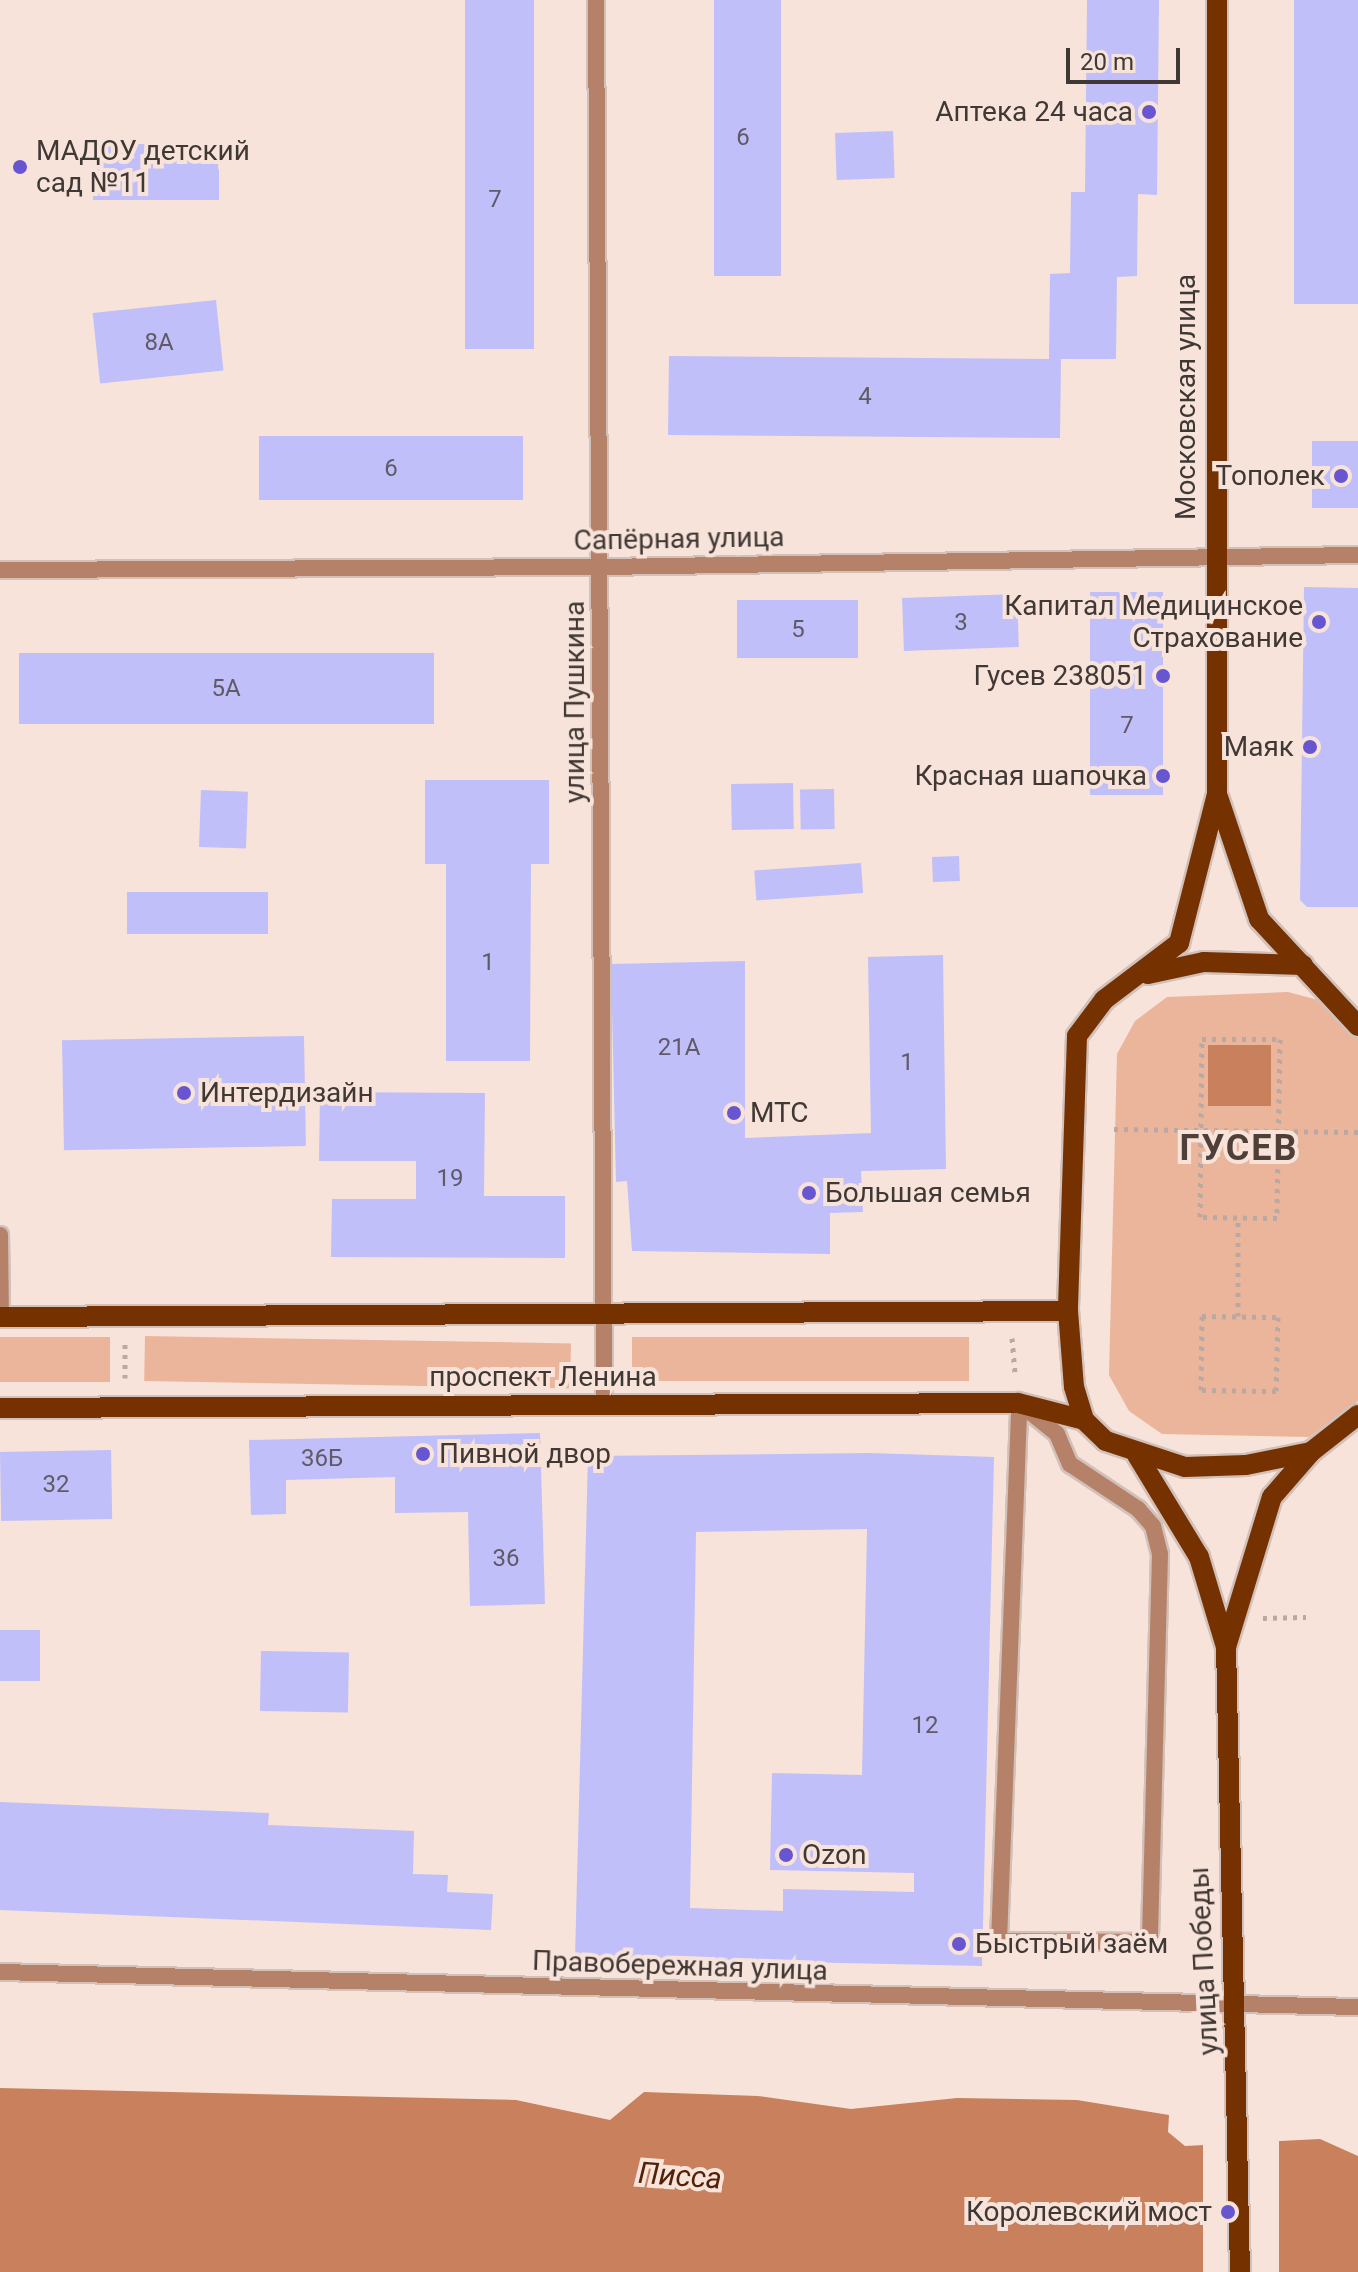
<!DOCTYPE html>
<html>
<head>
<meta charset="utf-8">
<style>
	body { margin:0 }
	#map { position:relative; width:1358px; height:2272px; overflow:hidden; background:#f7e3da; font-family:Roboto,sans-serif }
	div>[style] { position:absolute }
	.green>* { inset:0; background:#ebb59b; transform-origin:0 0 }
	.water>* { inset:0; background:#c8815c; transform-origin:0 0 }
	.pier>* { inset:0; background:#f7e3da; transform-origin:0 0 }
	.building>* { inset:0; background:#c0bff9; transform-origin:0 0 }
	.path>* { height:5px; margin-top:-2.5px; transform-origin:0; background:repeating-linear-gradient(90deg,#b9a9a2 0 4px,transparent 0 10px) }
	.roads { filter:drop-shadow(2px 0 #d2c1b9) drop-shadow(-2px 0 #d2c1b9) drop-shadow(0 2px #d2c1b9) drop-shadow(0 -2px #d2c1b9) }
	.lane>* { height:16px; margin:-8px; padding:0 8px; transform-origin:8px; border-radius:8px; background:#b58269 }
	.street>* { height:16px; margin:-8px; padding:0 8px; transform-origin:8px; border-radius:8px; background:#b58269 }
	.primary>* { height:20px; margin:-10px; padding:0 10px; transform-origin:10px; border-radius:10px; background:#763100 }
	.dots>* { width:22px; height:22px; translate:-50% -50%; box-sizing:border-box; border:4px solid #f7e3da; border-radius:50% }
	span { translate:-50% -50%; white-space:nowrap; text-align:center; line-height:1.15; -webkit-text-stroke:8px #f7e3da; paint-order:stroke }
	.number-label { font-size:24px; color:#5f5a65 }
	.number-label span { -webkit-text-stroke-width:0 }
	.poi-label { font-size:28px; color:#3f3834 }
	.right { translate:-100% -50%; text-align:right }
	.left { translate:0 -50%; text-align:left }
	.street-label { font-size:28px; color:#3f3834 }
	.water-label { font-size:30px; color:#512206; font-style:italic }
	.district-label { font-size:36px; color:#4f3f37; font-weight:700; letter-spacing:2px }
	.scale { position:absolute; left:1066px; top:48px; width:114px; height:36px; box-sizing:border-box; border:4px solid #3f3834; border-top:0; padding-left:10px; font-size:24px; line-height:28px; white-space:nowrap; color:#3f3834; -webkit-text-stroke:6px #f7e3da; paint-order:stroke }
</style>
</head>
<body>
<div id="map">
	<div class="green">
		<div style="clip-path:polygon(1288px 992px,1322px 1001px,1358px 1037px,1358px 1401px,1309px 1437px,1162px 1434px,1129px 1411px,1109px 1375px,1117px 1054px,1135px 1021px,1167px 997px)"></div>
		<div style="left:145px;top:1336px;width:426px;height:45px;rotate:1deg"></div>
		<div style="left:110px;top:1337px;width:45px;height:110px;rotate:90deg"></div>
		<div style="left:969px;top:1337px;width:44px;height:337px;rotate:90deg"></div>
	</div>
	<div class="water">
		<div style="left:1208px;top:1045px;width:63px;height:61px"></div>
		<div style="clip-path:polygon(0 2088px,516px 2100px,610px 2120px,644px 2092px,758px 2096px,851px 2109px,957px 2098px,1077px 2100px,1169px 2115px,1168px 2132px,1185px 2146px,1320px 2139px,1358px 2156px,1358px 2272px,0 2272px)"></div>
	</div>
	<div class="pier">
		<div style="left:1279px;top:2137px;width:135px;height:76px;rotate:90deg"></div>
	</div>
	<div class="building">
		<div style="left:465px;top:0;width:69px;height:349px"></div>
		<div style="left:714px;top:0;width:67px;height:276px"></div>
		<div style="clip-path:polygon(1087px 0,1159px 0,1157px 195px,1138px 194px,1137px 276px,1117px 277px,1116px 359px,1061px 359px,1060px 438px,668px 435px,669px 356px,1049px 359px,1050px 274px,1070px 273px,1071px 192px,1085px 192px)"></div>
		<div style="left:1294px;top:0;width:64px;height:304px"></div>
		<div style="left:893px;top:131px;width:47px;height:58px;rotate:88deg"></div>
		<div style="left:93px;top:144px;width:126px;height:56px"></div>
		<div style="left:216px;top:300px;width:71px;height:124px;rotate:84deg"></div>
		<div style="left:259px;top:436px;width:264px;height:64px"></div>
		<div style="left:1312px;top:441px;width:46px;height:67px"></div>
		<div style="clip-path:polygon(1304px 587px,1358px 588px,1358px 907px,1307px 907px,1300px 900px)"></div>
		<div style="left:1163px;top:592px;width:203px;height:73px;rotate:90deg"></div>
		<div style="left:1017px;top:594px;width:53px;height:115px;rotate:88deg"></div>
		<div style="left:858px;top:600px;width:58px;height:121px;rotate:90deg"></div>
		<div style="left:19px;top:653px;width:415px;height:71px"></div>
		<div style="clip-path:polygon(425px 780px,549px 780px,549px 864px,531px 864px,530px 1061px,446px 1061px,446px 864px,425px 864px)"></div>
		<div style="left:793px;top:783px;width:46px;height:62px;rotate:89deg"></div>
		<div style="left:834px;top:789px;width:40px;height:34px;rotate:89deg"></div>
		<div style="left:201px;top:790px;width:47px;height:57px;rotate:2deg"></div>
		<div style="left:959px;top:856px;width:25px;height:27px;rotate:88deg"></div>
		<div style="left:861px;top:863px;width:30px;height:107px;rotate:86deg"></div>
		<div style="left:268px;top:892px;width:42px;height:141px;rotate:90deg"></div>
		<div style="clip-path:polygon(943px 955px,946px 1169px,861px 1171px,863px 1212px,830px 1213px,830px 1254px,632px 1251px,627px 1181px,616px 1182px,611px 964px,745px 961px,745px 1138px,871px 1133px,868px 957px)"></div>
		<div style="left:304px;top:1036px;width:110px;height:242px;rotate:89deg"></div>
		<div style="clip-path:polygon(320px 1092px,485px 1093px,484px 1196px,565px 1196px,565px 1258px,331px 1257px,332px 1199px,416px 1199px,416px 1161px,319px 1161px)"></div>
		<div style="clip-path:polygon(540px 1433px,545px 1604px,470px 1606px,468px 1512px,395px 1513px,395px 1477px,286px 1480px,286px 1514px,251px 1515px,249px 1440px)"></div>
		<div style="left:111px;top:1450px;width:69px;height:111px;rotate:89deg"></div>
		<div style="clip-path:polygon(evenodd,870px 1453px,994px 1457px,982px 1966px,575px 1957px,588px 1456px,870px 1453px,867px 1529px,862px 1775px,772px 1773px,770px 1870px,914px 1873px,914px 1892px,783px 1889px,783px 1911px,690px 1908px,696px 1532px,867px 1529px)"></div>
		<div style="left:0;top:1630px;width:40px;height:51px"></div>
		<div style="left:261px;top:1651px;width:88px;height:60px;rotate:1deg"></div>
		<div style="clip-path:polygon(0 1802px,269px 1813px,268px 1825px,414px 1831px,413px 1874px,448px 1875px,447px 1892px,493px 1894px,491px 1930px,0 1910px)"></div>
	</div>
	<div class="path">
		<div style="left:1202px;top:1039px;width:78px"></div>
		<div style="left:1280px;top:1039px;width:179px;rotate:91deg"></div>
		<div style="left:1277px;top:1218px;width:77px;rotate:-179.3deg"></div>
		<div style="left:1200px;top:1217px;width:178px;rotate:-89.4deg"></div>
		<div style="left:1114px;top:1129px;width:244px;rotate:0.7deg"></div>
		<div style="left:1202px;top:1316px;width:76px;rotate:0.8deg"></div>
		<div style="left:1278px;top:1317px;width:74px;rotate:91.5deg"></div>
		<div style="left:1276px;top:1391px;width:75px;rotate:-179.2deg"></div>
		<div style="left:1201px;top:1390px;width:74px;rotate:-89.2deg"></div>
		<div style="left:1238px;top:1316px;width:98px;rotate:-90deg"></div>
		<div style="left:1012px;top:1338px;width:38px;rotate:85deg"></div>
		<div style="left:125px;top:1344px;width:34px;rotate:90deg"></div>
		<div style="left:1263px;top:1618px;width:43px;rotate:-1.3deg"></div>
	</div>
	<div class="roads">
		<div class="lane">
			<div style="left:0;top:570px;width:601px;rotate:-0.29deg"></div>
			<div style="left:0;top:1235px;width:82px;rotate:89.3deg"></div>
			<div style="left:0;top:1972px;width:1358px;rotate:1.48deg"></div>
		</div>
		<div class="street">
			<div style="left:596px;top:0;width:1405px;rotate:89.67deg"></div>
			<div style="left:601px;top:567px;width:757px;rotate:-0.91deg"></div>
			<div style="left:1030px;top:1412px;width:35px;rotate:39deg"></div>
			<div style="left:1057px;top:1434px;width:33px;rotate:67deg"></div>
			<div style="left:1070px;top:1464px;width:82px;rotate:33.5deg"></div>
			<div style="left:1138px;top:1509px;width:23px;rotate:49deg"></div>
			<div style="left:1153px;top:1526px;width:29px;rotate:76deg"></div>
			<div style="left:1160px;top:1554px;width:388px;rotate:91.5deg"></div>
			<div style="left:1150px;top:1942px;width:151px;rotate:-179.6deg"></div>
			<div style="left:999px;top:1941px;width:528px;rotate:-87.83deg"></div>
			<div style="left:1019px;top:1413px;width:11px;rotate:-5deg"></div>
		</div>
		<div class="primary">
			<div style="left:1217px;top:0;width:794px;rotate:90deg"></div>
			<div style="left:1217px;top:794px;width:154px;rotate:104.3deg"></div>
			<div style="left:1179px;top:943px;width:94px;rotate:142.8deg"></div>
			<div style="left:1104px;top:1000px;width:45px;rotate:126.9deg"></div>
			<div style="left:1077px;top:1036px;width:275px;rotate:91.9deg"></div>
			<div style="left:1068px;top:1311px;width:76px;rotate:85.5deg"></div>
			<div style="left:1074px;top:1387px;width:34px;rotate:73deg"></div>
			<div style="left:1084px;top:1420px;width:30px;rotate:44deg"></div>
			<div style="left:1106px;top:1441px;width:83px;rotate:18.2deg"></div>
			<div style="left:1185px;top:1467px;width:61px;rotate:-1.9deg"></div>
			<div style="left:1246px;top:1465px;width:66px;rotate:-11.3deg"></div>
			<div style="left:1218px;top:797px;width:129px;rotate:71.4deg"></div>
			<div style="left:1259px;top:919px;width:146px;rotate:47.2deg"></div>
			<div style="left:1148px;top:974px;width:57px;rotate:-12.1deg"></div>
			<div style="left:1204px;top:962px;width:99px;rotate:1.7deg"></div>
			<div style="left:0;top:1317px;width:1068px;rotate:-0.32deg"></div>
			<div style="left:0;top:1408px;width:1018px;rotate:-0.28deg"></div>
			<div style="left:1018px;top:1403px;width:68px;rotate:14.4deg"></div>
			<div style="left:1137px;top:1455px;width:119px;rotate:58.7deg"></div>
			<div style="left:1199px;top:1557px;width:94px;rotate:73.3deg"></div>
			<div style="left:1240px;top:2272px;width:625px;rotate:-91.28deg"></div>
			<div style="left:1226px;top:1647px;width:157px;rotate:-73deg"></div>
			<div style="left:1272px;top:1497px;width:60px;rotate:-49.1deg"></div>
			<div style="left:1311px;top:1452px;width:60px;rotate:-38.2deg"></div>
		</div>
	</div>
	<div class="dots">
		<div style="left:1149px;top:112px;background:#6856d0"></div>
		<div style="left:20px;top:167px;background:#6856d0"></div>
		<div style="left:1341px;top:476px;background:#6856d0"></div>
		<div style="left:1319px;top:622px;background:#6856d0"></div>
		<div style="left:1163px;top:676px;background:#6856d0"></div>
		<div style="left:1310px;top:747px;background:#6856d0"></div>
		<div style="left:1163px;top:776px;background:#6856d0"></div>
		<div style="left:184px;top:1093px;background:#6856d0"></div>
		<div style="left:734px;top:1113px;background:#6856d0"></div>
		<div style="left:809px;top:1193px;background:#6856d0"></div>
		<div style="left:423px;top:1454px;background:#6856d0"></div>
		<div style="left:786px;top:1855px;background:#6856d0"></div>
		<div style="left:959px;top:1944px;background:#6856d0"></div>
		<div style="left:1228px;top:2212px;background:#6856d0"></div>
	</div>
	<div class="number-label">
		<span style="left:743px;top:138px">6</span>
		<span style="left:495px;top:200px">7</span>
		<span style="left:159px;top:343px">8А</span>
		<span style="left:865px;top:397px">4</span>
		<span style="left:391px;top:469px">6</span>
		<span style="left:961px;top:623px">3</span>
		<span style="left:798px;top:630px">5</span>
		<span style="left:226px;top:689px">5А</span>
		<span style="left:1127px;top:726px">7</span>
		<span style="left:488px;top:963px">1</span>
		<span style="left:679px;top:1048px">21А</span>
		<span style="left:907px;top:1063px">1</span>
		<span style="left:450px;top:1179px">19</span>
		<span style="left:322px;top:1459px">36Б</span>
		<span style="left:56px;top:1485px">32</span>
		<span style="left:506px;top:1559px">36</span>
		<span style="left:925px;top:1726px">12</span>
	</div>
	<div class="poi-label">
		<span class="right" style="left:1133px;top:112px">Аптека 24 часа</span>
		<span class="left" style="left:36px;top:167px">МАДОУ детский<br>сад №11</span>
		<span class="right" style="left:1325px;top:476px">Тополек</span>
		<span class="right" style="left:1303px;top:622px">Капитал Медицинское<br>Страхование</span>
		<span class="right" style="left:1147px;top:676px">Гусев 238051</span>
		<span class="right" style="left:1294px;top:747px">Маяк</span>
		<span class="right" style="left:1147px;top:776px">Красная шапочка</span>
		<span class="left" style="left:200px;top:1093px">Интердизайн</span>
		<span class="left" style="left:750px;top:1113px">МТС</span>
		<span class="left" style="left:825px;top:1193px">Большая семья</span>
		<span class="left" style="left:439px;top:1454px">Пивной двор</span>
		<span class="left" style="left:802px;top:1855px">Ozon</span>
		<span class="left" style="left:975px;top:1944px">Быстрый заём</span>
		<span class="right" style="left:1212px;top:2212px">Королевский мост</span>
	</div>
	<div class="street-label">
		<span style="left:1186px;top:397px;rotate:-90deg">Московская улица</span>
		<span style="left:679px;top:539px;rotate:-1deg">Сапёрная улица</span>
		<span style="left:575px;top:702px;rotate:-90deg">улица Пушкина</span>
		<span style="left:543px;top:1377px">проспект Ленина</span>
		<span style="left:1204px;top:1961px;rotate:-93deg">улица Победы</span>
		<span style="left:680px;top:1966px;rotate:2deg">Правобережная улица</span>
	</div>
	<div class="water-label">
		<span style="left:680px;top:2176px;rotate:4deg">Писса</span>
	</div>
	<div class="district-label">
		<span style="left:1239px;top:1149px">ГУСЕВ</span>
	</div>
	<div class="scale">20 m</div>
</div>
</body>
</html>
